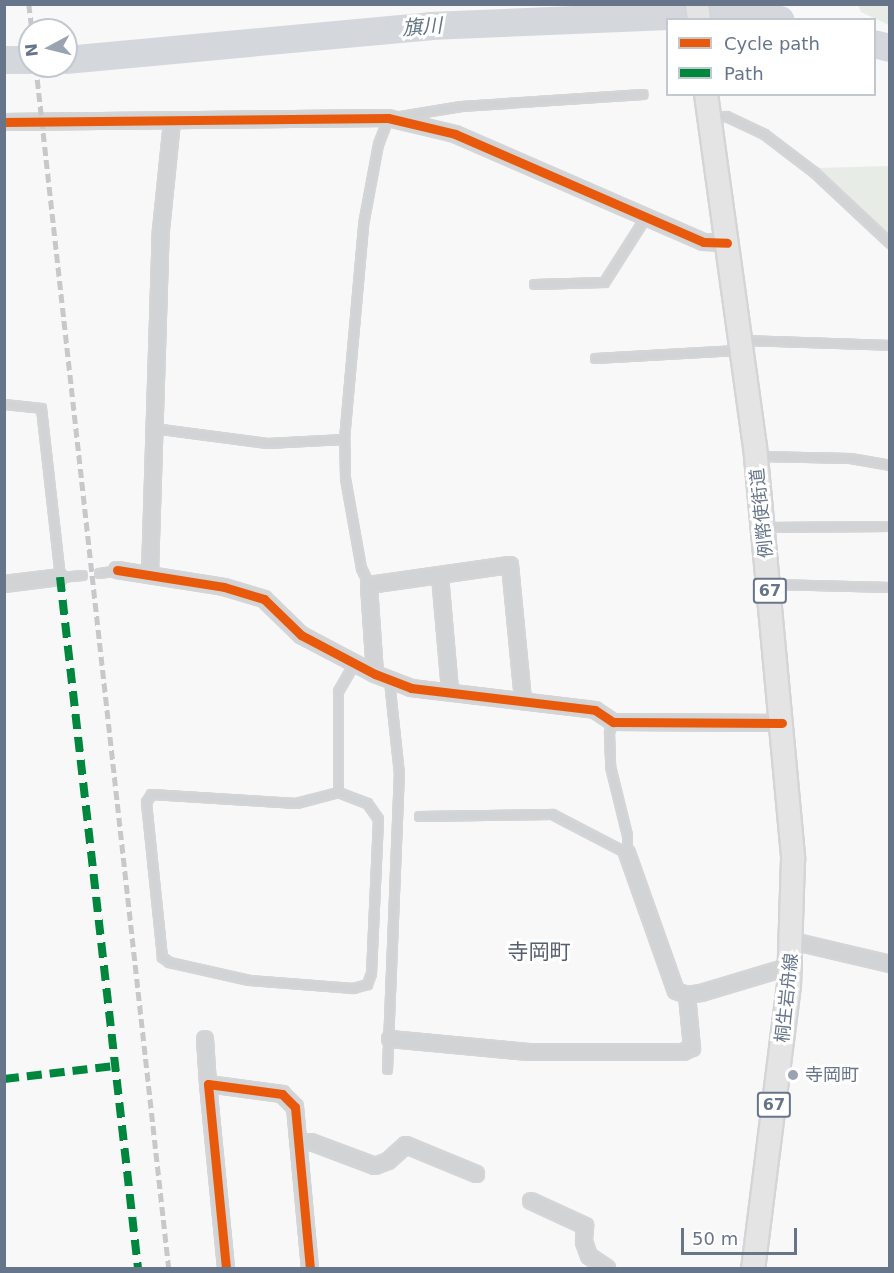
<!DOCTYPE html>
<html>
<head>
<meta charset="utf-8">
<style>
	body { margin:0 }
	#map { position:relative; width:894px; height:1273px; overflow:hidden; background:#f8f8f8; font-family:"DejaVu Sans","Noto Sans JP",sans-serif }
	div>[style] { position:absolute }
	.green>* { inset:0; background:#e8ece6 }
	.river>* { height:28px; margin:-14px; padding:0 14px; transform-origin:14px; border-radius:14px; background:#d4d8dd }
	.roads { filter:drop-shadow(2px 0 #d4d5d7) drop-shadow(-2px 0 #d4d5d7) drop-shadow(0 2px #d4d5d7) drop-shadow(0 -2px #d4d5d7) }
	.service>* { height:7px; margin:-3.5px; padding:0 3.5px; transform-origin:3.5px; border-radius:3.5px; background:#d2d3d4 }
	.minor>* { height:14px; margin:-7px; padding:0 7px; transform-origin:7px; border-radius:7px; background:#d2d3d4 }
	.primary>* { height:22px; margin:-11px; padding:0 11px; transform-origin:11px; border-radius:11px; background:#e4e4e5 }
	.rail>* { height:4.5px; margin-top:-2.25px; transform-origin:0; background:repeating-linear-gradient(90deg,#c8c8ca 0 9px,transparent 0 13.5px) }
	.quiet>* { height:8px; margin-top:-4px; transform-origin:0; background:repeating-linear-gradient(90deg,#00873e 0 15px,transparent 0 23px) }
	.cycleway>* { height:9px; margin:-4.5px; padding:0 4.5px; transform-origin:4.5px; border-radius:4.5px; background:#e8590c }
	.dots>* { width:16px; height:16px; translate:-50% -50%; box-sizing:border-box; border:3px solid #fff; border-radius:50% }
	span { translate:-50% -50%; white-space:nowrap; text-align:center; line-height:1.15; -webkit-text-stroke:6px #fff; paint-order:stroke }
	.shield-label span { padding:2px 4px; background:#fff; border:2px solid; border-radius:4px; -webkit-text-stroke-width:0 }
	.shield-label { font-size:16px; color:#67758a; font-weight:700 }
	.street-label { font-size:18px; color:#67758a }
	.poi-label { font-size:18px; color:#67758a }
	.left { translate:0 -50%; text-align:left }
	.water-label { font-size:20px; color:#637684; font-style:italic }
	.quarter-label { font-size:21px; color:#555f6e }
	.frame { position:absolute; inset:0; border:6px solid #67758a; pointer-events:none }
	.legend { position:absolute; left:666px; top:18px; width:210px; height:78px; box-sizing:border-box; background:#fff; border:2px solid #c2c8d0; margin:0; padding:8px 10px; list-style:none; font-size:18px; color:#67758a }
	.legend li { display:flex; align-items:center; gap:12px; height:30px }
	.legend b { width:30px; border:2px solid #c2c8d0 }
	.north { position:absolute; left:18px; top:18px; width:60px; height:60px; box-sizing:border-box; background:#fff; border:2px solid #c2c8d0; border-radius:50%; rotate:263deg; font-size:16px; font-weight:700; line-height:24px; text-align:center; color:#67758a }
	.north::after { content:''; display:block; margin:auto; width:21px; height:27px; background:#9aa3b0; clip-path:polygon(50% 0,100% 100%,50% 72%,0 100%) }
	.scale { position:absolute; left:681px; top:1228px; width:116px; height:27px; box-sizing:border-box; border:3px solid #67758a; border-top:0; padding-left:8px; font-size:18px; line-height:21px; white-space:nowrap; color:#67758a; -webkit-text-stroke:4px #fff; paint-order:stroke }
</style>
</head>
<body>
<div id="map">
	<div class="green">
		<div style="clip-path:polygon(858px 5px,889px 5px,889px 25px,861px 12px)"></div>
		<div style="clip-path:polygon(889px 166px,889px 236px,818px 168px)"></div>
	</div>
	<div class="river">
		<div style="left:874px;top:44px;width:16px;rotate:14deg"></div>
		<div style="left:4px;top:60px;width:26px"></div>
		<div style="left:66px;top:60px;width:366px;rotate:-5.3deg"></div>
		<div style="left:430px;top:26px;width:305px;rotate:-2.4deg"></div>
		<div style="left:735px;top:13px;width:46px;rotate:8.8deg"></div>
	</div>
	<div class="roads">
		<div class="service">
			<div style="left:712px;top:117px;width:14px;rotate:-4deg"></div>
			<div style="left:726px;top:116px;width:42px;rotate:25.3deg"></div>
			<div style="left:764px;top:134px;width:63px;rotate:37.2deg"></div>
			<div style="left:814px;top:172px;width:104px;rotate:43.1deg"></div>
			<div style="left:534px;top:284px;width:70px;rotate:-1.6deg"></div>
			<div style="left:604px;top:282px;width:76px;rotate:-57.4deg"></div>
			<div style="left:743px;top:340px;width:147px;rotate:1.9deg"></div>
			<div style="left:595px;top:358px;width:142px;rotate:-3.2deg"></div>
			<div style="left:4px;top:404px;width:37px;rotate:6deg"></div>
			<div style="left:41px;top:408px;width:170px;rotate:83.6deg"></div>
			<div style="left:60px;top:577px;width:22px;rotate:-5deg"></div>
			<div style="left:153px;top:428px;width:115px;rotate:7.5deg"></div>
			<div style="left:267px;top:443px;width:77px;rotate:-3deg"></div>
			<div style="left:759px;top:456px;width:91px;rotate:1.3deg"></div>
			<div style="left:850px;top:458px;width:41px;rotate:9.9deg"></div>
			<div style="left:766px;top:527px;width:124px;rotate:-0.5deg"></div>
			<div style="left:99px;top:573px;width:18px;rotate:-9deg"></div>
			<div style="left:772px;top:584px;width:118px;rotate:1.5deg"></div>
			<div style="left:369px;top:585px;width:19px;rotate:-115deg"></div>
			<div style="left:361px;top:568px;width:91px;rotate:-100.1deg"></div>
			<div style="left:345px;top:478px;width:39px;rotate:-91deg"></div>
			<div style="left:344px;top:439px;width:216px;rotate:-84.9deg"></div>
			<div style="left:363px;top:224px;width:81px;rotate:-79.4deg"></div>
			<div style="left:378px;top:144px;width:28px;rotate:-69deg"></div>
			<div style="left:388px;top:118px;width:74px;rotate:-9.3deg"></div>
			<div style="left:461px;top:106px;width:182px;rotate:-3.8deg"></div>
			<div style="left:613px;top:722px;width:11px;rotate:112deg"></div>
			<div style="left:609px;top:732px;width:34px;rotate:88deg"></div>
			<div style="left:610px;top:766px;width:71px;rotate:76.2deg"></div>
			<div style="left:627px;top:835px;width:18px;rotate:90deg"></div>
			<div style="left:338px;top:792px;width:31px;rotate:21deg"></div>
			<div style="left:367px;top:803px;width:19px;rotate:55deg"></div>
			<div style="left:378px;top:819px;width:154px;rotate:92.6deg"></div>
			<div style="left:371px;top:973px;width:12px;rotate:110deg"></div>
			<div style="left:367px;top:984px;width:15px;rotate:164deg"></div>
			<div style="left:353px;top:988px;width:104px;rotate:-175.6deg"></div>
			<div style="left:249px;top:980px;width:82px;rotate:-167.3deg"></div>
			<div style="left:169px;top:962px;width:9px;rotate:-144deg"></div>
			<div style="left:162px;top:957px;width:156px;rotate:-95.9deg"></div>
			<div style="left:146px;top:802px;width:9px;rotate:-58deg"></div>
			<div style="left:151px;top:794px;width:145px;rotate:3.6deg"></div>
			<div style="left:296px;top:803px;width:43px;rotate:-14.7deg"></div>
			<div style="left:338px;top:792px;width:101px;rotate:-90deg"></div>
			<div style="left:338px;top:691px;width:32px;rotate:-60deg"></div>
			<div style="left:419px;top:816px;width:133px;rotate:-0.9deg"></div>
			<div style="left:552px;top:814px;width:85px;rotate:27.5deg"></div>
			<div style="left:387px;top:1069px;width:295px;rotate:-87.7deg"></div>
			<div style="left:399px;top:774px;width:95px;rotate:-96.1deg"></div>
		</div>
		<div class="minor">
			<div style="left:4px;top:122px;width:384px;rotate:-0.6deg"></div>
			<div style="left:388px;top:118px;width:69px;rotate:13.4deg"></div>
			<div style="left:455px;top:134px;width:270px;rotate:23.5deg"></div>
			<div style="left:703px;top:242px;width:24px;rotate:2deg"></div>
			<div style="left:117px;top:570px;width:108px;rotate:9deg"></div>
			<div style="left:224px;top:587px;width:42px;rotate:16.7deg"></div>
			<div style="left:264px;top:599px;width:52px;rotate:44.2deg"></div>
			<div style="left:301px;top:635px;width:84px;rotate:27.8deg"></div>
			<div style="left:375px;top:674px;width:39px;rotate:21deg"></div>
			<div style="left:411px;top:688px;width:185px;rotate:6.8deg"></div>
			<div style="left:595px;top:710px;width:22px;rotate:34deg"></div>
			<div style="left:613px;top:722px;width:169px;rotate:0.3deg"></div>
			<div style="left:150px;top:573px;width:343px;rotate:-88.2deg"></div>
			<div style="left:161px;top:230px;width:110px;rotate:-84.2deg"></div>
			<div style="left:440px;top:576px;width:115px;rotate:85deg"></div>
			<div style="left:4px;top:584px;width:56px;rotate:-7.1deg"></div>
			<div style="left:375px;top:674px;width:89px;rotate:-93.9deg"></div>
			<div style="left:369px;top:585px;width:142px;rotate:-8.1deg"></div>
			<div style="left:510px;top:565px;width:137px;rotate:84.5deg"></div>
			<div style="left:627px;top:853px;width:146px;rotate:70.5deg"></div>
			<div style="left:676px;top:991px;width:12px;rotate:20deg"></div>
			<div style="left:687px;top:995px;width:14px;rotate:-8deg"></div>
			<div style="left:701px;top:993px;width:94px;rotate:-16.7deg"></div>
			<div style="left:792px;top:941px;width:101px;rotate:13.2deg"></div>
			<div style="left:205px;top:1039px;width:45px;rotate:86.2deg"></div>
			<div style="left:390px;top:1039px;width:139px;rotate:5.4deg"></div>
			<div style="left:528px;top:1052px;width:155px"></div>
			<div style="left:683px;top:1052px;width:10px;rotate:-24deg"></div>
			<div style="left:692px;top:1048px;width:53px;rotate:-95.4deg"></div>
			<div style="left:299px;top:1143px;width:12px;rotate:-5deg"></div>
			<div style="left:311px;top:1142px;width:68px;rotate:20.6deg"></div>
			<div style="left:375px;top:1166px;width:14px;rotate:-21deg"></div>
			<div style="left:388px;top:1161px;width:24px;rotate:-42deg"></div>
			<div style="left:406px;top:1145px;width:76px;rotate:22.5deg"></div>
			<div style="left:531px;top:1201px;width:60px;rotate:24.8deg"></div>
			<div style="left:585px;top:1226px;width:16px;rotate:94deg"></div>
			<div style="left:584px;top:1242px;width:15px;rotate:70deg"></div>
			<div style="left:589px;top:1256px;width:22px;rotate:34deg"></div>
			<div style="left:226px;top:1268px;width:185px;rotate:-95.6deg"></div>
			<div style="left:208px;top:1084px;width:75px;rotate:7.7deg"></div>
			<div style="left:282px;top:1094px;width:18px;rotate:45deg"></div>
			<div style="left:295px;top:1107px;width:162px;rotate:84.7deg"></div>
		</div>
		<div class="primary">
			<div style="left:697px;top:4px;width:16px;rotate:83deg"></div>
			<div style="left:706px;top:94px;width:355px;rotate:82.1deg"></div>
			<div style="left:755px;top:446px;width:415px;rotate:84.7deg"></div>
			<div style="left:793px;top:859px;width:126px;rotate:91.8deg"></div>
			<div style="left:789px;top:985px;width:285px;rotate:97.2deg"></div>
		</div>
	</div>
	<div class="rail">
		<div style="left:29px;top:4px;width:26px;rotate:83deg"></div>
		<div style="left:36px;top:66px;width:1209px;rotate:83.69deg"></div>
	</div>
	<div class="quiet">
		<div style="left:60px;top:577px;width:695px;rotate:83.56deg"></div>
		<div style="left:4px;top:1079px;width:111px;rotate:-6.7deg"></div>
	</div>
	<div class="cycleway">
		<div style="left:4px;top:122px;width:384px;rotate:-0.6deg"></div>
		<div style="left:388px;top:118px;width:69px;rotate:13.4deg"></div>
		<div style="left:455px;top:134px;width:270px;rotate:23.5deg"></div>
		<div style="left:703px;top:242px;width:24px;rotate:2deg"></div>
		<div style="left:117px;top:570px;width:108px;rotate:9deg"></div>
		<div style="left:224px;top:587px;width:42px;rotate:16.7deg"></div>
		<div style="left:264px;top:599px;width:52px;rotate:44.2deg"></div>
		<div style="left:301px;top:635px;width:84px;rotate:27.8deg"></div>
		<div style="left:375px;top:674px;width:39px;rotate:21deg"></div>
		<div style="left:411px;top:688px;width:185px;rotate:6.8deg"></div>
		<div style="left:595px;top:710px;width:22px;rotate:34deg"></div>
		<div style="left:613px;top:722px;width:169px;rotate:0.3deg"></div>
		<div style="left:226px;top:1268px;width:185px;rotate:-95.6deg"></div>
		<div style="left:208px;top:1084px;width:75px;rotate:7.7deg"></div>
		<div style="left:282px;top:1094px;width:18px;rotate:45deg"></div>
		<div style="left:295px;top:1107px;width:162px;rotate:84.7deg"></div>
	</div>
	<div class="dots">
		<div style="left:793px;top:1075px;background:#9aa3b0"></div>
	</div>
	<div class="shield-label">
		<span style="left:770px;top:591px">67</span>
		<span style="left:774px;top:1105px">67</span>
	</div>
	<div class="street-label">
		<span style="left:762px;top:513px;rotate:-96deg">例幣使街道</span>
		<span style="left:787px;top:998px;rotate:-84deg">桐生岩舟線</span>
	</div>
	<div class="poi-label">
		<span class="left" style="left:805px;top:1075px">寺岡町</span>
	</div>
	<div class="water-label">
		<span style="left:422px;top:27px;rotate:-4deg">旗川</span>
	</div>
	<div class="quarter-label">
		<span style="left:539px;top:952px">寺岡町</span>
	</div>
	<div class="frame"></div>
	<ul class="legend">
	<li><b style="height:8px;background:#e8590c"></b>Cycle path</li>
	<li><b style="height:8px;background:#00873e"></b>Path</li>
	</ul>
	<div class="north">N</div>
	<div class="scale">50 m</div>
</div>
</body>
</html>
